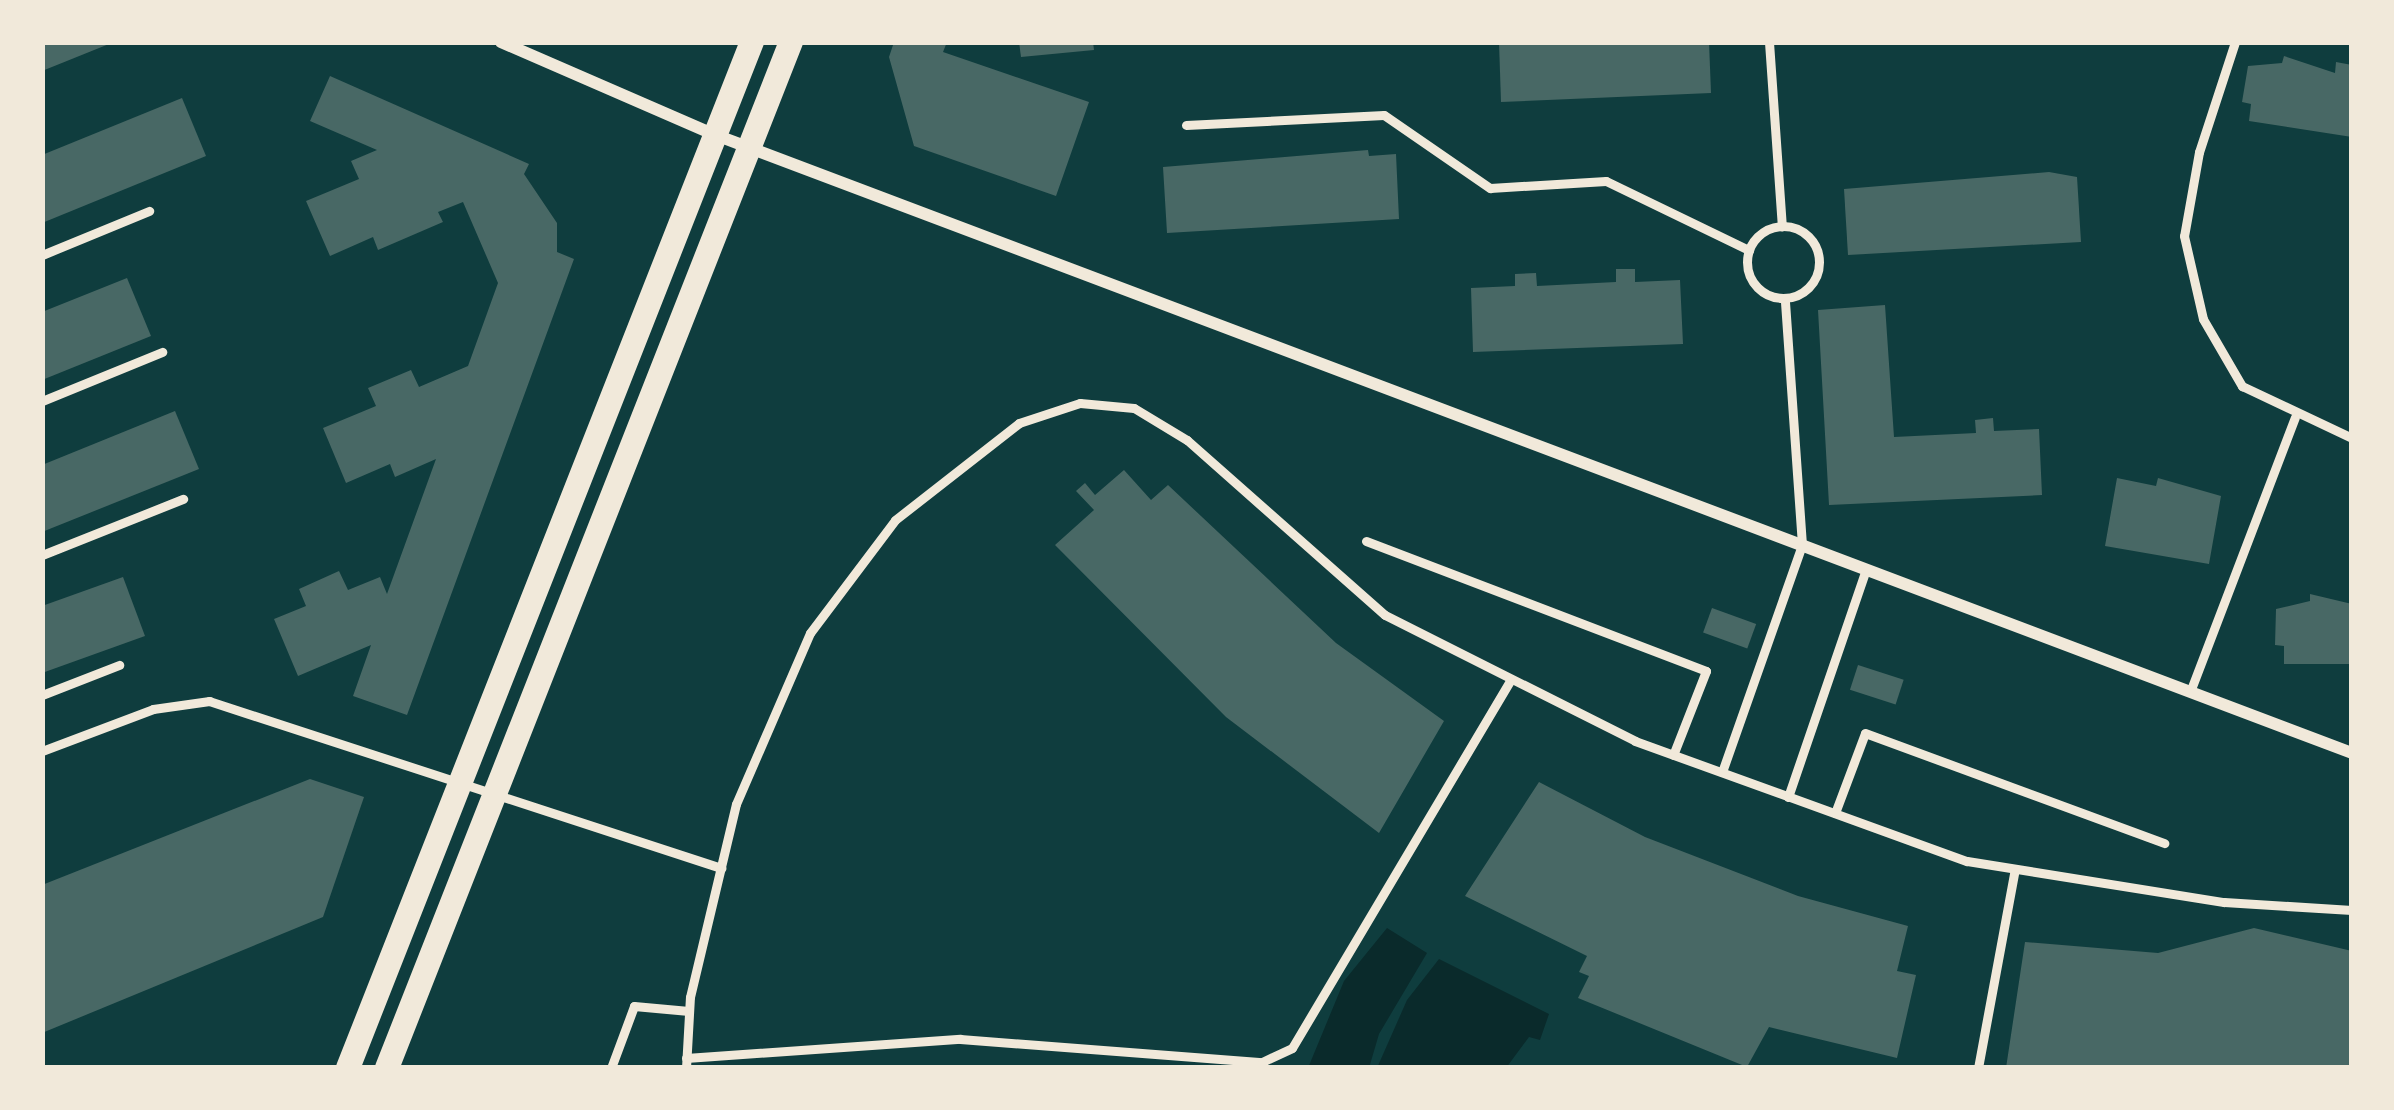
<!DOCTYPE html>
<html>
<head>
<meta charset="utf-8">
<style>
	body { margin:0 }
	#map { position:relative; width:2394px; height:1110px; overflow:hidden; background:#0f3d3e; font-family:Lato,sans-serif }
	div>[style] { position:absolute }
	.water>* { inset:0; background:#0a2a2b }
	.building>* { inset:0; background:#486865; transform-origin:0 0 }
	.service>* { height:9px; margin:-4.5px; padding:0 4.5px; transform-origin:4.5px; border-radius:4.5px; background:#f1e9da }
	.service>.ring { margin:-4.5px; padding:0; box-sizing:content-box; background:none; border:9px solid #f1e9da; border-radius:50% }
	.minor>* { height:12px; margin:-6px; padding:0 6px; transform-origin:6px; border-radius:6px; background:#f1e9da }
	.secondary>* { height:24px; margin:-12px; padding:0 12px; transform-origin:12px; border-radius:12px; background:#f1e9da }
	span { translate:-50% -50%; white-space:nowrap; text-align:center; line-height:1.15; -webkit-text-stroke:10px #f1e9da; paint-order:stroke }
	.frame { position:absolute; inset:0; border:45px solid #f1e9da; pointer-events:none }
</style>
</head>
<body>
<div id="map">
	<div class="water">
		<div style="clip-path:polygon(1387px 928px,1427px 953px,1379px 1034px,1369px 1068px,1308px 1068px,1344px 981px)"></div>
		<div style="clip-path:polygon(1439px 959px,1549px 1014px,1540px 1040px,1529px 1037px,1506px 1068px,1377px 1068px,1407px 1000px)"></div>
	</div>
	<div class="building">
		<div style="clip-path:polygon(42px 42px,114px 42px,42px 71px)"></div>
		<div style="clip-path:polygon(894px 42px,947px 42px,943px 52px,1089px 102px,1056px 196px,914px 146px,889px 57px)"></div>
		<div style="clip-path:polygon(1019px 42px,1093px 42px,1094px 50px,1021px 57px)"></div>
		<div style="clip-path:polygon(1499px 42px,1709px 42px,1711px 93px,1501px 102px)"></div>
		<div style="clip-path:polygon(2284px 56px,2335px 73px,2336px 62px,2352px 65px,2352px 137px,2249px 121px,2251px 104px,2242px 102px,2248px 66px,2282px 63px)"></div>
		<div style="clip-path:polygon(330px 76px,529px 164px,524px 174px,557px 223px,557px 252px,574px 259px,407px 715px,353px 696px,371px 645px,298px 676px,274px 619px,306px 606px,299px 589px,339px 571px,348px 590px,380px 577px,387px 594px,436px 459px,395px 477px,390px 464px,346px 483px,323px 428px,376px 406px,368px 388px,411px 370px,419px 387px,468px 366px,498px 283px,463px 202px,438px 212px,443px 222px,378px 250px,373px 237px,330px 256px,306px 201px,359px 179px,351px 161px,377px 150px,310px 121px)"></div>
		<div style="clip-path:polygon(182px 98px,206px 156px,42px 223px,42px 155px)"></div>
		<div style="clip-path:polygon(1368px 150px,1369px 156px,1396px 154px,1399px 219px,1167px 233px,1163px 167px)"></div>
		<div style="clip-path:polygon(2049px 172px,2077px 177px,2081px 242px,1848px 255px,1844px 189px)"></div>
		<div style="clip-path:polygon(1616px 269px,1635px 269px,1635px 282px,1680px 280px,1683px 344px,1473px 352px,1471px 288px,1515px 286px,1515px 274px,1536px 273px,1537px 286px,1616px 282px)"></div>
		<div style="clip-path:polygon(127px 278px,151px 336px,42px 380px,42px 312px)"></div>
		<div style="clip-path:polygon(1885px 305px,1894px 437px,1976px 433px,1975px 420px,1993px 418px,1994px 431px,2039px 429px,2042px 495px,1829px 505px,1818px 310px)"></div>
		<div style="clip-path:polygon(175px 411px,199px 469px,42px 532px,42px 465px)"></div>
		<div style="clip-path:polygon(1124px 470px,1151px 500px,1168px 485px,1336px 643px,1444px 721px,1379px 833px,1226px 717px,1055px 545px,1094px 510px,1076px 491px,1085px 483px,1095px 495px)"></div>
		<div style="clip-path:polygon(2117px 478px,2156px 486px,2158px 478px,2221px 496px,2209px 564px,2105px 546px)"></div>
		<div style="clip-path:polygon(123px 577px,145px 636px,42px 673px,42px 606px)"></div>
		<div style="clip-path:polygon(2310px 594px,2352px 604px,2352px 664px,2284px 664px,2284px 646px,2275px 645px,2276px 609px,2310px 601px)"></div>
		<div style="left:1712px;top:608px;width:47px;height:26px;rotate:20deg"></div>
		<div style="left:1858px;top:665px;width:48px;height:26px;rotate:18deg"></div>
		<div style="clip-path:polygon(310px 779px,364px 797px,323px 917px,42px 1033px,42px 885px)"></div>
		<div style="clip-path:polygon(1539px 782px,1645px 837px,1798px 896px,1908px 926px,1897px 971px,1916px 975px,1897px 1058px,1769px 1027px,1747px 1067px,1578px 998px,1589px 976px,1579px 972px,1587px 956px,1465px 896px)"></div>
		<div style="clip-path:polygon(2254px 928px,2352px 951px,2352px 1068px,2006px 1068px,2025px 942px,2158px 953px)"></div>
	</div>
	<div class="service">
		<div style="left:1769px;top:42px;width:185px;rotate:86deg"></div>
		<div style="left:2235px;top:42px;width:116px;rotate:108.1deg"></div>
		<div style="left:2199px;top:152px;width:85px;rotate:100.1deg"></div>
		<div style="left:2184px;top:236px;width:85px;rotate:77.1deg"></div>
		<div style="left:2203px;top:319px;width:78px;rotate:59.8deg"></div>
		<div style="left:2242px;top:386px;width:122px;rotate:25.3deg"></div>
		<div style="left:1186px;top:125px;width:198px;rotate:-2.9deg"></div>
		<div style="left:1384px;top:115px;width:129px;rotate:34.6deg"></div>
		<div style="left:1490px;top:188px;width:116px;rotate:-3.5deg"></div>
		<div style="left:1606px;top:181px;width:159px;rotate:25.8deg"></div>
		<div class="ring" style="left:1747px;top:226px;width:63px;height:63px"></div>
		<div style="left:42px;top:255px;width:116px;rotate:-22.4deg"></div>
		<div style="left:42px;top:401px;width:130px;rotate:-22.2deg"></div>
		<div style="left:1366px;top:541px;width:364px;rotate:20.9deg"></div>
		<div style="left:1706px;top:671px;width:90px;rotate:111.4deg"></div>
		<div style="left:42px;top:555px;width:152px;rotate:-21.7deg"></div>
		<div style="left:2190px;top:692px;width:294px;rotate:-69.1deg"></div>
		<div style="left:42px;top:695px;width:83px;rotate:-21.3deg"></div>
		<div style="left:42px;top:751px;width:119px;rotate:-20.7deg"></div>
		<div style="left:153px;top:709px;width:57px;rotate:-8.1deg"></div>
		<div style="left:209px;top:701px;width:539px;rotate:18.06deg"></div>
		<div style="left:1722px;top:772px;width:241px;rotate:-70.6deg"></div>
		<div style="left:1802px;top:545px;width:247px;rotate:-94deg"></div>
		<div style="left:1788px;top:797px;width:241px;rotate:-71.1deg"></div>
		<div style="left:1835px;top:813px;width:85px;rotate:-69.4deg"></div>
		<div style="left:1865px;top:733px;width:319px;rotate:20.2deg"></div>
		<div style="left:686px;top:1058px;width:275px;rotate:-4deg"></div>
		<div style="left:960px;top:1039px;width:303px;rotate:4.4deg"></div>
		<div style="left:1262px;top:1062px;width:33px;rotate:-25deg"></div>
		<div style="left:1292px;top:1048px;width:429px;rotate:-59.3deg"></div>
		<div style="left:611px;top:1068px;width:66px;rotate:-69.6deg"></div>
		<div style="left:634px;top:1006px;width:55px;rotate:5.2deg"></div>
		<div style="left:686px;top:1068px;width:71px;rotate:-86.8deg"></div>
		<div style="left:690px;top:997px;width:198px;rotate:-76.6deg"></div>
		<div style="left:736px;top:804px;width:186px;rotate:-66.6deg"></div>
		<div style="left:810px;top:633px;width:141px;rotate:-53deg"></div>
		<div style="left:895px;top:520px;width:157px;rotate:-38deg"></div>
		<div style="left:1019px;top:423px;width:64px;rotate:-18.2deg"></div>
		<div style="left:1080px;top:403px;width:54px;rotate:5.3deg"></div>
		<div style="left:1134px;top:408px;width:62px;rotate:31.1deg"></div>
		<div style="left:1187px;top:440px;width:264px;rotate:41.5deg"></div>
		<div style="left:1385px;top:615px;width:280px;rotate:26.7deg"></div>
		<div style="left:1635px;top:741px;width:353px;rotate:19.9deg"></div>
		<div style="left:1967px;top:861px;width:260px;rotate:9.1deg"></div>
		<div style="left:2224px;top:902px;width:128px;rotate:3.6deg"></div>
		<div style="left:1978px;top:1068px;width:202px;rotate:-79.5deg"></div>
	</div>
	<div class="minor">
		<div style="left:501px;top:42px;width:231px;rotate:23.5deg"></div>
		<div style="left:713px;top:134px;width:1752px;rotate:20.69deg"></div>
	</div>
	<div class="secondary">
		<div style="left:348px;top:1068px;width:1103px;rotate:-68.51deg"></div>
		<div style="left:387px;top:1068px;width:1103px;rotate:-68.51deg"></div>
	</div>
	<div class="frame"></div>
</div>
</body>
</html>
